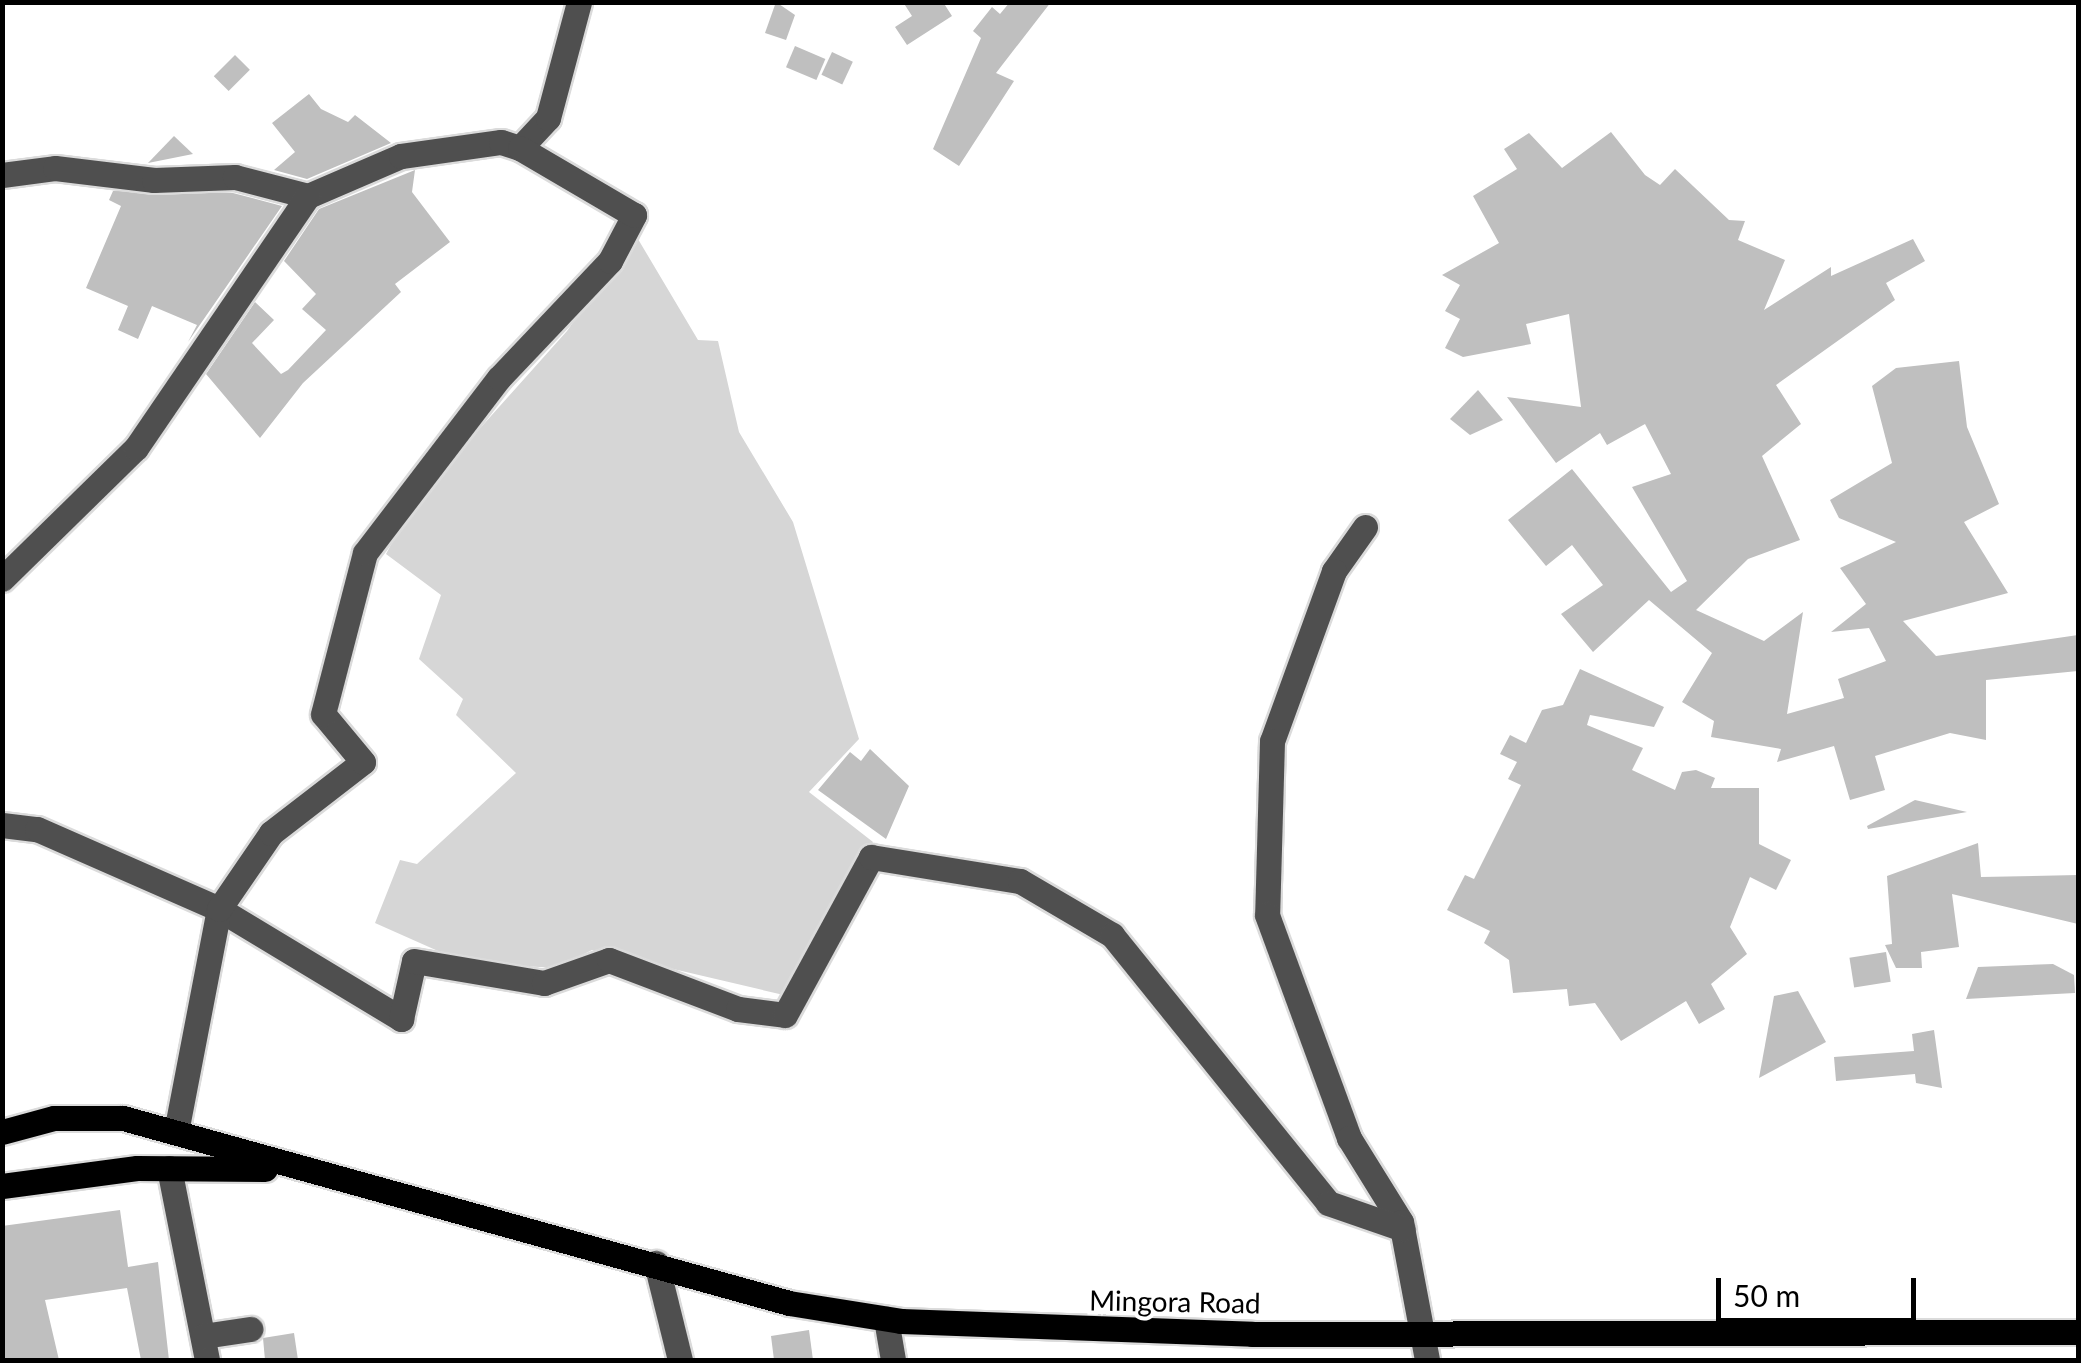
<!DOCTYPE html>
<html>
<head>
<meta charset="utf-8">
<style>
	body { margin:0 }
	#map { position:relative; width:2081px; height:1363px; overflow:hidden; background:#fff; font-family:Lato,sans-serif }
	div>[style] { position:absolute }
	.green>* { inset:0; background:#d6d6d6 }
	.building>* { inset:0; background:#bfbfbf; transform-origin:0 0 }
	.roads { filter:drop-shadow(2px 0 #dbdbdb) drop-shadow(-2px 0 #dbdbdb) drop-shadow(0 2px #dbdbdb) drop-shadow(0 -2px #dbdbdb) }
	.minor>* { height:25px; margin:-12.5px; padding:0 12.5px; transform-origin:12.5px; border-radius:12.5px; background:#4f4f4f }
	.major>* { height:25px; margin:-12.5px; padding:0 12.5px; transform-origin:12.5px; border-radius:12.5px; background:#000 }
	span { translate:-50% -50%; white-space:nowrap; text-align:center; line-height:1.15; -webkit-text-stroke:8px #fff; paint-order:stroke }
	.street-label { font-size:28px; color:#000 }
	.frame { position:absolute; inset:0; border:5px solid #000; pointer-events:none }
	.scale { position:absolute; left:1716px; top:1278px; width:200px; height:45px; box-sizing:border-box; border:5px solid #000; border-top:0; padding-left:12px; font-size:30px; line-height:35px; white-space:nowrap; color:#000; -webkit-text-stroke:8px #fff; paint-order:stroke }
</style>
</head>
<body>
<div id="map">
	<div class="green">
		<div style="clip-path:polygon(635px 234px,698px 340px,718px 341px,739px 432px,793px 522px,859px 739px,809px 792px,873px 842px,788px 996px,592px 950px,557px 968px,465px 963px,375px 923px,400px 860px,417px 864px,516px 773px,456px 715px,463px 699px,419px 659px,441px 595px,386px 554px,414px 502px,567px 331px)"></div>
	</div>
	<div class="building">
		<div style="clip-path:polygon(776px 2px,795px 15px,786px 40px,765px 33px)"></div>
		<div style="clip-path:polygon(903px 2px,943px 2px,952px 16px,907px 45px,895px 27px,912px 16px)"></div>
		<div style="clip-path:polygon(1010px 2px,1051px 2px,996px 73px,1014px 81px,959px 166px,933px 149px,981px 38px,973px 31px,992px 7px,1000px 14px)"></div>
		<div style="left:795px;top:46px;width:33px;height:23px;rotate:23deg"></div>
		<div style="left:832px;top:52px;width:23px;height:25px;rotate:25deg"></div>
		<div style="left:235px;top:55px;width:21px;height:30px;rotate:45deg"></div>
		<div style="clip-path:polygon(309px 94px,321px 109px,348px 122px,355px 115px,391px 143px,307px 179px,274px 170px,295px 152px,272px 123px)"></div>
		<div style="clip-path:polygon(1611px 132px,1645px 175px,1660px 185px,1675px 169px,1729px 220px,1745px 221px,1738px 240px,1785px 260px,1764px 310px,1831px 267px,1831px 276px,1913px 239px,1925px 261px,1886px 283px,1895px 300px,1776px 385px,1801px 424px,1762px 456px,1800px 540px,1748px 559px,1696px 610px,1764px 641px,1803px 612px,1787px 714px,1844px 698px,1838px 679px,1886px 661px,1869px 628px,1831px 632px,1866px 604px,1840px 568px,1896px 542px,1839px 518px,1830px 500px,1892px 463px,1872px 386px,1896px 368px,1959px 361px,1967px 427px,1999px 504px,1964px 522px,2008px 593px,1903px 621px,1936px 656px,2078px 635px,2078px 671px,1986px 680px,1986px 740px,1950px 733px,1875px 756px,1885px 790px,1850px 800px,1834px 746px,1777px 762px,1781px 749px,1711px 737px,1714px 721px,1682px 702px,1712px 653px,1649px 600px,1593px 652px,1561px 614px,1603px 585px,1572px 545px,1546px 566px,1508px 520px,1572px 469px,1671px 592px,1687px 581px,1632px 487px,1671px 474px,1645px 424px,1607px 445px,1600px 433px,1556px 463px,1507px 397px,1581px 407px,1569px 314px,1526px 324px,1531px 344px,1463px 357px,1445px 348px,1460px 319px,1445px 311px,1460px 285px,1442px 275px,1499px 243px,1473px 196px,1517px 169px,1504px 149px,1529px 133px,1562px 168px)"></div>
		<div style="clip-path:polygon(174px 136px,193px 154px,148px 163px)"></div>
		<div style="clip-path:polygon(415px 170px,412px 192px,450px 242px,395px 284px,401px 292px,303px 383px,260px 438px,206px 374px,255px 302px,274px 320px,252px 343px,281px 374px,288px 370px,326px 330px,302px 309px,316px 294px,284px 261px,319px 209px)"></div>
		<div style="clip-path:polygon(113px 191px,233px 193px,282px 206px,188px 342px,197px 325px,152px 306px,138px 339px,118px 330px,128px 306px,86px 288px,121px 206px,109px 200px)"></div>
		<div style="clip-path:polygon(1478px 390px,1503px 420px,1470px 435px,1450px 419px)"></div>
		<div style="clip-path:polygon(1580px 669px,1664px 707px,1654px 727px,1590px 715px,1587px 725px,1643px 748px,1632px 770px,1675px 790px,1682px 772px,1696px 770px,1715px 778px,1711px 788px,1759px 788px,1759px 844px,1791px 860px,1776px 890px,1750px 877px,1730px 927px,1747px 954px,1711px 984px,1725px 1009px,1699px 1024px,1686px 1001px,1621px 1041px,1595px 1003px,1569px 1006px,1567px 989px,1513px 993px,1509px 960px,1484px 943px,1490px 931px,1447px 910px,1465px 875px,1474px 879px,1521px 785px,1508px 779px,1517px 762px,1500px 754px,1510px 735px,1526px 743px,1542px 710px,1563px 705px)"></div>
		<div style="clip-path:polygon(870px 749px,909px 786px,886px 839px,818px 790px,850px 752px,861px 761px)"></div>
		<div style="clip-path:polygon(1915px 800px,1967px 812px,1868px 829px,1867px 826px)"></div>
		<div style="clip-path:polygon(1978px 843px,1981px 877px,2078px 875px,2078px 924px,1952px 894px,1959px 947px,1921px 952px,1922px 968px,1896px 968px,1885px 945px,1892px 944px,1887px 876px)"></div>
		<div style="left:1886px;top:952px;width:30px;height:37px;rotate:81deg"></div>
		<div style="clip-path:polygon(2053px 964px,2074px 975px,2075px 993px,1966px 999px,1978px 967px)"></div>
		<div style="clip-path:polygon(1798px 991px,1826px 1042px,1759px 1078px,1774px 996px)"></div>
		<div style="clip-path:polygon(1934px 1030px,1942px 1088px,1916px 1083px,1915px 1074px,1836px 1081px,1834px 1057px,1914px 1051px,1912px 1034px)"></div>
		<div style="clip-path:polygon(120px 1210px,128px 1267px,158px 1262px,169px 1360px,141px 1360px,127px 1288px,45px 1300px,59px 1360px,2px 1360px,2px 1226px)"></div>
		<div style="clip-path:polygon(809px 1330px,813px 1360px,774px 1360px,771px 1336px)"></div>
		<div style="clip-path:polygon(294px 1333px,298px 1360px,265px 1360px,263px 1338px)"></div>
	</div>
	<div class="roads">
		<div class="minor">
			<div style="left:2px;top:175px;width:53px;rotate:-7.5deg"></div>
			<div style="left:55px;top:168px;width:100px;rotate:6.9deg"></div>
			<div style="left:154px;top:180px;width:81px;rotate:-2.1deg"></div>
			<div style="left:235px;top:177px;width:75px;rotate:14.6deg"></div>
			<div style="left:308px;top:196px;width:101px;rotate:-23.3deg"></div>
			<div style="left:401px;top:156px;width:101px;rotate:-8deg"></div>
			<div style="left:501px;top:142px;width:20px;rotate:18deg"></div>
			<div style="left:520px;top:148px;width:41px;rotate:-47deg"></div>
			<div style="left:548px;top:118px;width:120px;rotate:-75deg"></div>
			<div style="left:1365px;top:527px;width:54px;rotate:125.2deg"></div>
			<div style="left:1334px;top:571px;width:181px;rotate:110deg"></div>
			<div style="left:1272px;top:741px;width:174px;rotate:91.6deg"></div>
			<div style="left:1267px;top:915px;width:238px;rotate:69.8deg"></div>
			<div style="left:1349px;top:1138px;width:99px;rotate:58.2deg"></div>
			<div style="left:1401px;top:1222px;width:140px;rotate:79.3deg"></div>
			<div style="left:2px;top:579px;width:187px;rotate:-44.4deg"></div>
			<div style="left:136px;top:448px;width:305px;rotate:-55.7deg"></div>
			<div style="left:2px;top:825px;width:35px;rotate:7deg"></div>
			<div style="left:37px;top:829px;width:199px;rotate:23.7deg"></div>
			<div style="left:219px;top:909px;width:213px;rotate:31.1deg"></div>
			<div style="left:401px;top:1019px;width:59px;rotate:-77.4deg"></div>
			<div style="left:414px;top:961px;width:132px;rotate:9.6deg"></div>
			<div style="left:544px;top:983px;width:69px;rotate:-19.5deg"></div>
			<div style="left:609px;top:960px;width:138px;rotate:20.8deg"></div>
			<div style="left:738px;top:1009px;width:47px;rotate:7.3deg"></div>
			<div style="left:785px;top:1015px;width:180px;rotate:-61.4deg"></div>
			<div style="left:871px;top:857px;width:151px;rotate:9.2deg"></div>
			<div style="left:1020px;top:881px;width:107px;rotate:30.4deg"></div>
			<div style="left:1112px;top:935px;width:344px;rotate:51.1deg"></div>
			<div style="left:1328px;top:1203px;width:79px;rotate:19.1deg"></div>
			<div style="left:176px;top:1132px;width:227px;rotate:-79.1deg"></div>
			<div style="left:219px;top:909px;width:92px;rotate:-55.6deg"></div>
			<div style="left:271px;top:833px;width:116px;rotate:-37.7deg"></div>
			<div style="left:363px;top:762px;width:62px;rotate:-129.8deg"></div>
			<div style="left:323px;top:714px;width:166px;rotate:-75.4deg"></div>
			<div style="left:365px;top:553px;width:220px;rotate:-52.6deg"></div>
			<div style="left:499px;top:378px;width:161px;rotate:-46.5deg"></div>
			<div style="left:610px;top:261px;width:52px;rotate:-62.4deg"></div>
			<div style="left:634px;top:215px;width:132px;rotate:-149.6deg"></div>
			<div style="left:169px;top:1168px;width:196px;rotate:78.8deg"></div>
			<div style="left:656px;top:1263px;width:100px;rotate:76.1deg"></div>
			<div style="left:886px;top:1319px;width:42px;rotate:80.3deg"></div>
			<div style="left:203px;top:1336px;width:48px;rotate:-8.5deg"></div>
		</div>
		<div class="major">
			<div style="left:2px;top:1132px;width:54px;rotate:-15.1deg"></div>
			<div style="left:54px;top:1118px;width:69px"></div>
			<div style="left:123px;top:1118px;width:691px;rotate:15.52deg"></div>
			<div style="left:789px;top:1303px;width:113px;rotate:9.1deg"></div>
			<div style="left:901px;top:1321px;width:351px;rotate:2.1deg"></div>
			<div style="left:1252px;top:1334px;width:826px;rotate:-0.14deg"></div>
			<div style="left:2px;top:1186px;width:136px;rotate:-7.6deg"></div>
			<div style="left:137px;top:1168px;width:128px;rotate:0.4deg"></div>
		</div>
	</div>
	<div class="street-label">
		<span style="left:1175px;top:1301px;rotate:1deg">Mingora Road</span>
	</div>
	<div class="frame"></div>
	<div class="scale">50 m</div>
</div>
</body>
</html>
